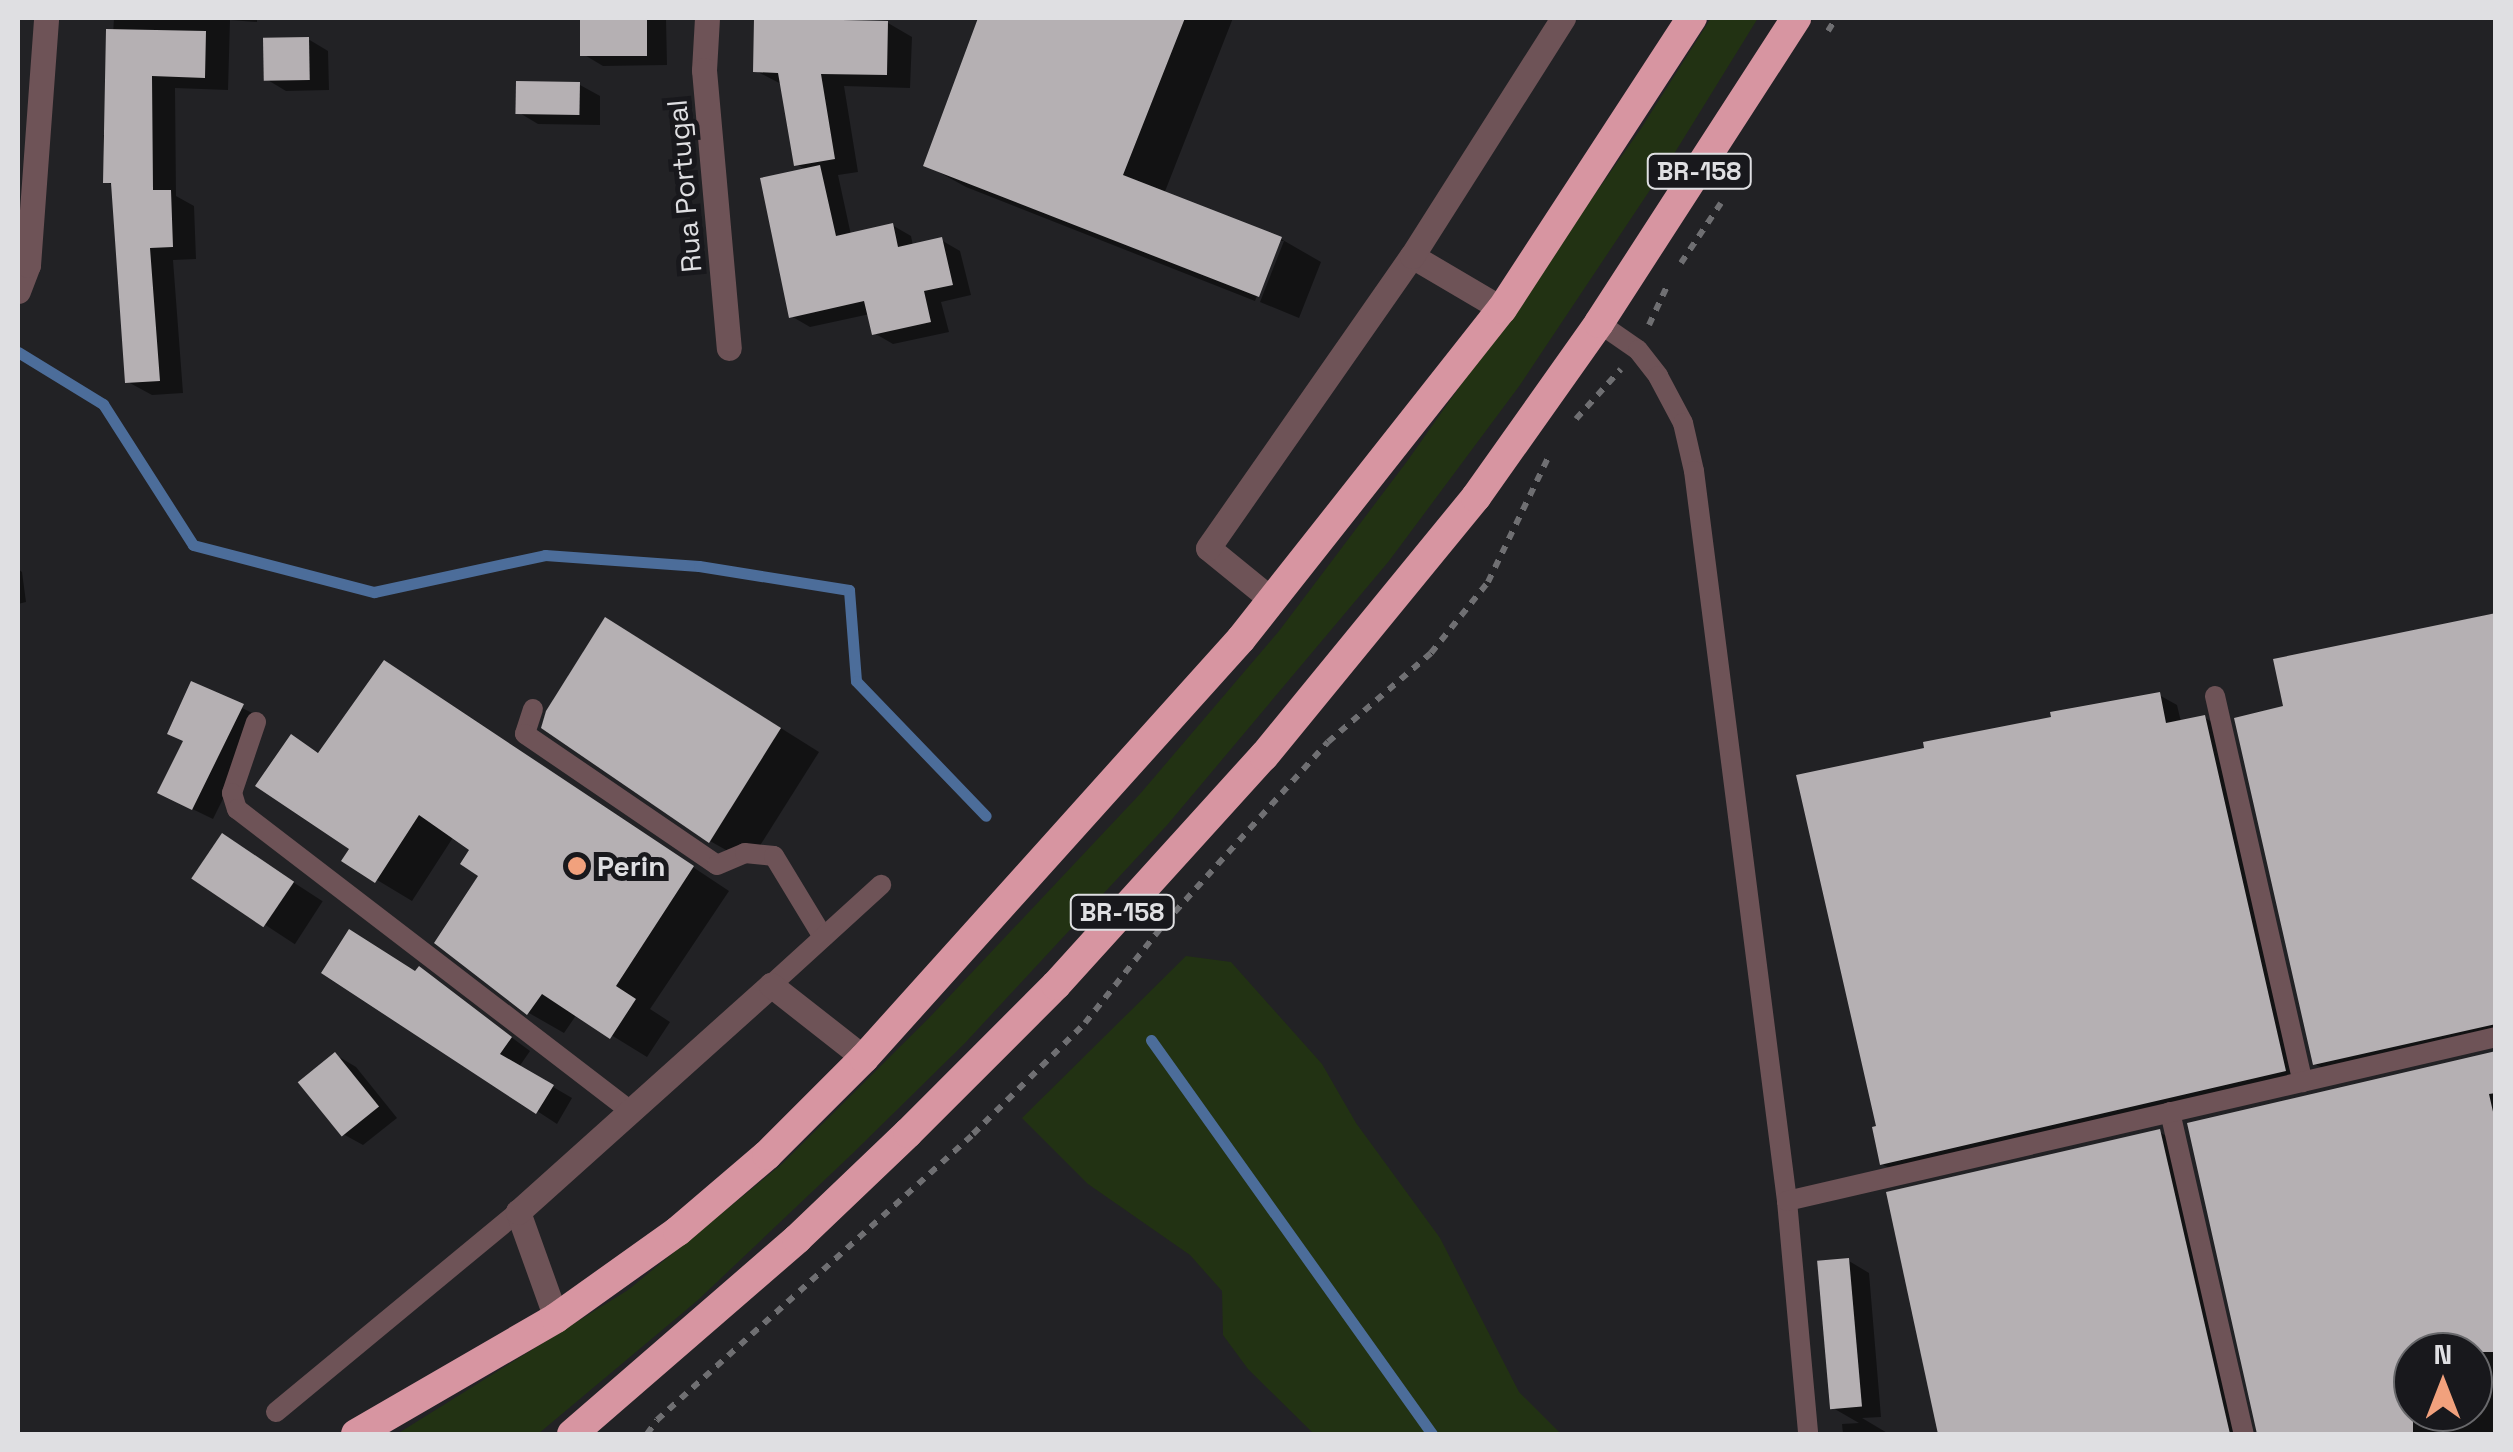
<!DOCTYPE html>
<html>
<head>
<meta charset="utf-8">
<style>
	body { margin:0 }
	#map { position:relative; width:2513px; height:1452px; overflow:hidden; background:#222225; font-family:"Space Grotesk",sans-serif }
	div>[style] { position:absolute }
	.green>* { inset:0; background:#223213 }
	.shadow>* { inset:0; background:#0007; transform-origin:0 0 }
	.stream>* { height:11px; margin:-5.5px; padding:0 5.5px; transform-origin:5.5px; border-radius:5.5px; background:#4c6d9a }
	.building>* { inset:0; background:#b5b0b3; transform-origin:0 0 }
	.path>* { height:6px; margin-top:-3px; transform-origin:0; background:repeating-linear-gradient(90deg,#6f6f72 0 8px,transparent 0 16px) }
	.lane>* { height:20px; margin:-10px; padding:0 10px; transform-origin:10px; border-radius:10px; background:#6e5357 }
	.street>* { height:25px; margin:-12.5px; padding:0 12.5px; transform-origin:12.5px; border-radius:12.5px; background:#6e5357 }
	.highway>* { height:30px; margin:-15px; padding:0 15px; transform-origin:15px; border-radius:15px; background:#d795a1 }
	.dots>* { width:28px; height:28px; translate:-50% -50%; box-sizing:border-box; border:5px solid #18181c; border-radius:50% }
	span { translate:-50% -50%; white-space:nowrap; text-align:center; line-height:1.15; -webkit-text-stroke:10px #18181c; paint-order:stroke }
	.shield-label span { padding:2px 8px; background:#18181c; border:2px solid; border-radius:8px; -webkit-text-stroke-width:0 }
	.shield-label { font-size:25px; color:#dfdfe2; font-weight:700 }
	.street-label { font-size:28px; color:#dfdfe2 }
	.poi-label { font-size:28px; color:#dfdfe2; font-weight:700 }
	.left { translate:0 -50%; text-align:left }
	.frame { position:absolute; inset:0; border:20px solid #dfdfe2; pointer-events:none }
	.north { position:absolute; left:2393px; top:1332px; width:100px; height:100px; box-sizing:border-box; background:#18181c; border:2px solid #68686b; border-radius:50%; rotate:0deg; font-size:28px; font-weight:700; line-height:40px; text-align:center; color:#dfdfe2 }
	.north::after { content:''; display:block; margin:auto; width:35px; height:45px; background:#f1a17d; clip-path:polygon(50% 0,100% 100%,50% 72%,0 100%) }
</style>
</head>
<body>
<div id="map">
	<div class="green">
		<div style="clip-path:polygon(1711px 18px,1758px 18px,1674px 154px,1520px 385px,1389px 561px,1168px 824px,965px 1043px,853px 1153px,698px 1300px,538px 1434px,397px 1434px,628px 1290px,782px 1164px,929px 1018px,1140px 794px,1279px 631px,1408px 460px,1640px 130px)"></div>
		<div style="clip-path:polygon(1186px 956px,1231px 962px,1322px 1064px,1356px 1123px,1440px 1238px,1519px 1392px,1561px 1434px,1314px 1434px,1248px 1369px,1223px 1335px,1222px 1291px,1190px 1255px,1088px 1184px,1022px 1118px)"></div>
	</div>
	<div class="shadow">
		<div style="clip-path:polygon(114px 18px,257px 18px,257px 22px,230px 20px,228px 90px,175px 88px,176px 196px,194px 206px,196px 259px,173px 260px,183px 393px,152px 395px,128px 382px,114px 186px,105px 181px,103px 135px,107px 134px)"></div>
		<div style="clip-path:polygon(583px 18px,666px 18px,667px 65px,603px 66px,583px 54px)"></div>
		<div style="clip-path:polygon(764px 18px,828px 18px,828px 21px,888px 23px,912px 37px,910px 88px,844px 86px,858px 172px,838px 175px,851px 235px,892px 225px,911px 236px,913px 246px,941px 240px,960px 251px,971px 295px,941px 302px,949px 332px,893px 344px,874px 333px,870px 314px,810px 327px,791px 316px,807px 170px,796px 164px,783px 85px,756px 71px)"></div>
		<div style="clip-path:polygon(981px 18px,1233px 18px,1164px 194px,1281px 239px,1321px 262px,1299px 318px,1260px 302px,1284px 241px,1278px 241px,1255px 301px,966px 187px,926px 165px)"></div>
		<div style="clip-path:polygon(308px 39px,328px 51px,329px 90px,286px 91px,266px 79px)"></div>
		<div style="clip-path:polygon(580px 85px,600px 96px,600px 125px,538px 124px,518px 112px)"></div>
		<div style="clip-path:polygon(18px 569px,22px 572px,26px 602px,18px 604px)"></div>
		<div style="clip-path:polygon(2496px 613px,2496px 1038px,2335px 1075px,2315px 1064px,2286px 708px,2276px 661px)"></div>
		<div style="clip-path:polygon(645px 643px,819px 752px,749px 863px,710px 841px)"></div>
		<div style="clip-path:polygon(385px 663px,729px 891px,650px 1009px,670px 1022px,647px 1057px,577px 1014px,564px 1033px,529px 1013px,473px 849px,454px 836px,412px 901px,344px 860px,352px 848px,292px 738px,321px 754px)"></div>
		<div style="clip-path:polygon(192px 684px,263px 718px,213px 819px,180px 803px)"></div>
		<div style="clip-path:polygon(2159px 695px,2177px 705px,2181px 722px,2205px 718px,2223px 728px,2303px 1081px,1900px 1174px,1882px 1164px)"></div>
		<div style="left:222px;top:836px;width:120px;height:51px;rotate:33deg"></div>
		<div style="clip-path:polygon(419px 969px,530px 1051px,519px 1067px,572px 1098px,557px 1124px,324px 972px,417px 974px)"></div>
		<div style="clip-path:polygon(evenodd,2496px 1054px,2496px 1434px,2259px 1434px,2260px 1431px,2496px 1054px,2413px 1352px,2473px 1352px,2473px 1412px,2413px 1412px,2413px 1352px)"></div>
		<div style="clip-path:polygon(336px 1055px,356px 1067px,397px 1118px,363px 1145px,343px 1134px)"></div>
		<div style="clip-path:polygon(2159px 1132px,2179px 1143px,2246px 1434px,1941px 1434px,1889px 1194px)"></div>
		<div style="clip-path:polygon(1849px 1261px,1869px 1273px,1881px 1417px,1862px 1418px,1889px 1434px,1843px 1434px,1842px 1424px,1859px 1423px,1833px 1408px)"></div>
	</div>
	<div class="stream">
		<div style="left:18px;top:352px;width:100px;rotate:31.5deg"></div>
		<div style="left:103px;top:404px;width:167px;rotate:57.4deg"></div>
		<div style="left:193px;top:545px;width:187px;rotate:14.6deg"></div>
		<div style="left:374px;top:592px;width:175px;rotate:-12.2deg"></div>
		<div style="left:545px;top:555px;width:154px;rotate:4.1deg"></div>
		<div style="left:699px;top:566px;width:152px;rotate:9.1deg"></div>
		<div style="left:849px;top:590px;width:91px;rotate:85.6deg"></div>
		<div style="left:856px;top:681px;width:187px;rotate:46.1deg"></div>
		<div style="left:1151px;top:1040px;width:484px;rotate:54.5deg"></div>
	</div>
	<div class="building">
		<div style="left:580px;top:18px;width:67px;height:38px"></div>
		<div style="clip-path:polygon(754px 18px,888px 21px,887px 75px,821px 74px,835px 159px,794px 166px,778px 73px,753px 72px)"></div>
		<div style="clip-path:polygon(978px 18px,1185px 18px,1123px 175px,1282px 237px,1259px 297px,923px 166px)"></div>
		<div style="clip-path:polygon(106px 29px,206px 31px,205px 78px,152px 76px,153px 190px,171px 190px,173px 247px,150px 248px,160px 381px,125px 383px,111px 183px,103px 183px)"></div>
		<div style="left:309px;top:37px;width:43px;height:46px;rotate:89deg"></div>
		<div style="left:516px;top:81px;width:64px;height:33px;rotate:1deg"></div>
		<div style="clip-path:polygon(820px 165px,836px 236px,893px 223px,898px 247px,942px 237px,953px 285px,924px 291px,931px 322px,872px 335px,864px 301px,789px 318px,760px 178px)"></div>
		<div style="clip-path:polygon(2496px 613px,2496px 1024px,2313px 1065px,2234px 718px,2283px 706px,2273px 659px)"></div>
		<div style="clip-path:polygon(605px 617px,781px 728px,709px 843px,541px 728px,546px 711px)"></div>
		<div style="clip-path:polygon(384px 660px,694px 866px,616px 986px,636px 999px,610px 1039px,542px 994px,527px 1015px,434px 943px,478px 876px,460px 864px,469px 850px,419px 815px,375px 883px,341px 861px,349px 849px,255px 786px,291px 734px,318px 753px)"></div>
		<div style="clip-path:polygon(191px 681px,244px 704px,192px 810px,157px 793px,183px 741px,167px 734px)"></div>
		<div style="clip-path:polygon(2160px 692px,2166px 723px,2205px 715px,2286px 1071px,1880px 1165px,1872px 1127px,1876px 1126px,1796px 775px,1924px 748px,1923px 742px,2051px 717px,2050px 712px)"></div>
		<div style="left:222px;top:833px;width:87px;height:55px;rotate:34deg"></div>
		<div style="clip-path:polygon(349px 929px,415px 971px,419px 966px,512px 1037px,500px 1054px,554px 1085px,536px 1114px,321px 973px)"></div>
		<div style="clip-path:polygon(2496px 1051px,2496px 1093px,2489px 1094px,2496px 1125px,2496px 1352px,2413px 1352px,2413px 1434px,2257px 1434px,2187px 1123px)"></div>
		<div style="left:335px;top:1052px;width:70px;height:48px;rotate:51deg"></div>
		<div style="clip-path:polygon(2160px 1129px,2230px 1434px,1938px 1434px,1886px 1192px)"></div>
		<div style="left:1849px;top:1258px;width:149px;height:32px;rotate:85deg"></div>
	</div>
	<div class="path">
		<div style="left:1828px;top:31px;width:15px;rotate:-58deg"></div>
		<div style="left:1681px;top:263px;width:72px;rotate:-56.3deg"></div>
		<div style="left:1649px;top:325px;width:47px;rotate:-65.1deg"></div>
		<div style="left:1576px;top:419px;width:67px;rotate:-48deg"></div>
		<div style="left:647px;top:1434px;width:17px;rotate:-54deg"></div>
		<div style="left:657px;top:1420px;width:426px;rotate:-42.1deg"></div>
		<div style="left:973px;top:1134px;width:158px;rotate:-44.7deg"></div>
		<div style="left:1085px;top:1023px;width:127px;rotate:-51.4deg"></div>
		<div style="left:1164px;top:924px;width:245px;rotate:-48deg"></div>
		<div style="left:1328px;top:742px;width:136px;rotate:-40.8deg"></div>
		<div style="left:1431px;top:653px;width:91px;rotate:-51.2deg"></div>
		<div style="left:1488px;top:582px;width:138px;rotate:-64.2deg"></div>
	</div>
	<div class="lane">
		<div style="left:1599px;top:323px;width:47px;rotate:34.7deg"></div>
		<div style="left:1638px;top:350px;width:33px;rotate:52deg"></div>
		<div style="left:1658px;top:376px;width:53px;rotate:62deg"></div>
		<div style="left:1683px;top:423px;width:49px;rotate:77.1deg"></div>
		<div style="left:1694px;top:471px;width:736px;rotate:82.74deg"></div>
		<div style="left:1787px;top:1201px;width:234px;rotate:84.8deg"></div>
		<div style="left:2215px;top:696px;width:396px;rotate:77.2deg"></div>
		<div style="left:533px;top:709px;width:26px;rotate:108deg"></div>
		<div style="left:525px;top:734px;width:232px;rotate:34.3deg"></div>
		<div style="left:717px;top:865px;width:30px;rotate:-23deg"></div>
		<div style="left:745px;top:853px;width:29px;rotate:6deg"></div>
		<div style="left:774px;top:856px;width:95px;rotate:58.8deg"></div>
		<div style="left:256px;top:722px;width:75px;rotate:108.7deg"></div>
		<div style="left:232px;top:793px;width:17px;rotate:73deg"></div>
		<div style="left:237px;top:809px;width:496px;rotate:37.5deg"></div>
		<div style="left:771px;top:985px;width:149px;rotate:-42.3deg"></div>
		<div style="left:2170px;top:1112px;width:330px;rotate:77.1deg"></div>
		<div style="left:1787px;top:1201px;width:728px;rotate:-13.02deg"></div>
		<div style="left:276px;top:1412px;width:314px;rotate:-39.6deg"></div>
	</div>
	<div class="street">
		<div style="left:707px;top:18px;width:52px;rotate:93.3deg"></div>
		<div style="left:704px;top:70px;width:279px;rotate:84.9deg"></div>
		<div style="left:1412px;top:256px;width:104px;rotate:30.5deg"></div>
		<div style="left:18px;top:291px;width:28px;rotate:-69deg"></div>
		<div style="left:28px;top:265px;width:248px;rotate:-85.8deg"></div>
		<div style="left:1272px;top:600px;width:82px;rotate:-140.9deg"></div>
		<div style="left:1208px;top:548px;width:356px;rotate:-55.1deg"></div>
		<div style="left:1412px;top:256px;width:282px;rotate:-57.6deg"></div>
		<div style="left:556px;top:1318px;width:113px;rotate:-109.7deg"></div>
		<div style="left:518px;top:1212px;width:340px;rotate:-41.9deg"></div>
		<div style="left:771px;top:985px;width:118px;rotate:38.1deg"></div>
	</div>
	<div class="highway">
		<div style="left:356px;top:1434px;width:231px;rotate:-30.1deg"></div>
		<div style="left:556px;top:1318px;width:150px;rotate:-35.5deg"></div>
		<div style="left:678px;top:1231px;width:117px;rotate:-40.5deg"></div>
		<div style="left:767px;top:1155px;width:137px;rotate:-45deg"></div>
		<div style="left:864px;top:1058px;width:564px;rotate:-48.02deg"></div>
		<div style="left:1241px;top:639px;width:421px;rotate:-51.7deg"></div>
		<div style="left:1502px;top:309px;width:348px;rotate:-56.9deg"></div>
		<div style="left:572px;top:1434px;width:298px;rotate:-40.9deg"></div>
		<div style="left:797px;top:1239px;width:153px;rotate:-43.7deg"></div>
		<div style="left:908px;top:1133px;width:209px;rotate:-45deg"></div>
		<div style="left:1056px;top:985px;width:309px;rotate:-47.8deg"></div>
		<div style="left:1264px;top:756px;width:335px;rotate:-50.7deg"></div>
		<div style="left:1476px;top:497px;width:213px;rotate:-54.7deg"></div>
		<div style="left:1599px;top:323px;width:363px;rotate:-57.1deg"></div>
	</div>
	<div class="dots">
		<div style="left:577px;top:866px;background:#f1a17d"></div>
	</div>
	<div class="shield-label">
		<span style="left:1699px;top:171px">BR-158</span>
		<span style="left:1122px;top:912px">BR-158</span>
	</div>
	<div class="street-label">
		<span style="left:684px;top:186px;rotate:-95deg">Rua Portugal</span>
	</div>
	<div class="poi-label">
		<span class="left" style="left:597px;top:866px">Perin</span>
	</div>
	<div class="frame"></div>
	<div class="north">N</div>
</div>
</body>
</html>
